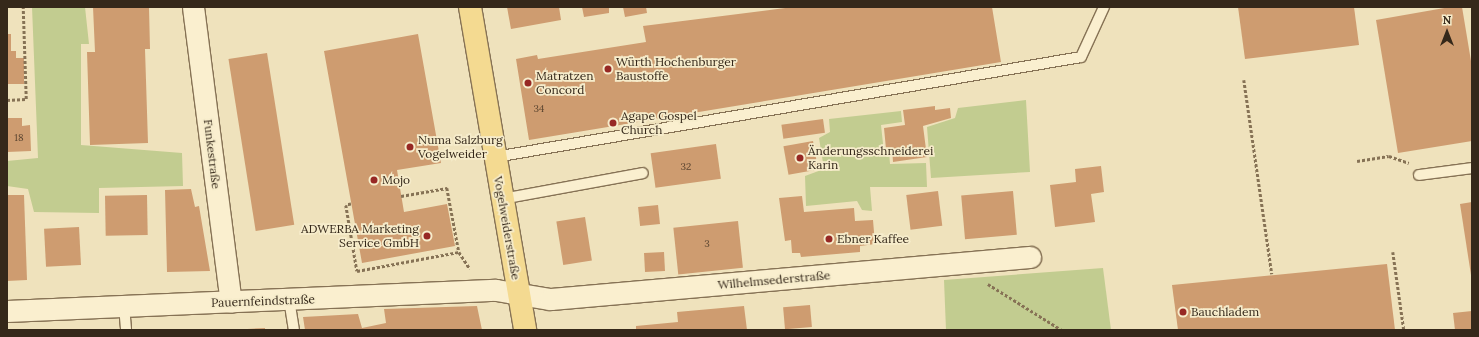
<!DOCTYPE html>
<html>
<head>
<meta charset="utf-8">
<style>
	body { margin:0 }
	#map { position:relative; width:1479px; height:337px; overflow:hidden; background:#efe2bc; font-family:Lora,serif }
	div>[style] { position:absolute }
	.green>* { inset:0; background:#c2cc90 }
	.building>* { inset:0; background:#ce9c70; transform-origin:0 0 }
	.path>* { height:2.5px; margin-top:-1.25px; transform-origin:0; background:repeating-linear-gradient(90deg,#867255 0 3px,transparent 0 5px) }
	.roads { filter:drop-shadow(1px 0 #867255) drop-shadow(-1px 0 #867255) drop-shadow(0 1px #867255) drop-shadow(0 -1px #867255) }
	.service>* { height:10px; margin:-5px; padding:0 5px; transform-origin:5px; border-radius:5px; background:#faefcf }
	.minor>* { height:21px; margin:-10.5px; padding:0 10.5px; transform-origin:10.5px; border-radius:10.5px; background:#faefcf }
	.primary>* { height:22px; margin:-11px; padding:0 11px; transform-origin:11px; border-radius:11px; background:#f4da91 }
	.dots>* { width:11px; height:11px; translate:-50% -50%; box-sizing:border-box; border:2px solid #f6eccb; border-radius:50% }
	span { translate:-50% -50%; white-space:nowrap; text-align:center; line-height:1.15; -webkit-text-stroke:3.5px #f6eccb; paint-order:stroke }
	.number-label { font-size:10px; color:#5b4530 }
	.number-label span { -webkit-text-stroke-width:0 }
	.poi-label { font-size:12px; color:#35281a }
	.left { translate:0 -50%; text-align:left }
	.right { translate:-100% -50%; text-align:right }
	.street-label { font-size:12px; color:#35281a }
	.frame { position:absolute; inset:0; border:8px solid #35281a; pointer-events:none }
	.north { position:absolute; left:1427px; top:12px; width:40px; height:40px; -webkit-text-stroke:3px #f6eccb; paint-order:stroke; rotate:0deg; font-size:11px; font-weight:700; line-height:16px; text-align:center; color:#35281a }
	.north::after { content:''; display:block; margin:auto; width:14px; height:18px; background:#35281a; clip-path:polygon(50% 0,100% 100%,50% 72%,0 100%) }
</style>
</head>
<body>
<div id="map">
	<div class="green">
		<div style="clip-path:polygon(32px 7px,85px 7px,89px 44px,81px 44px,81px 145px,182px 153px,183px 186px,99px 188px,99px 213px,34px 212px,28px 189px,7px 186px,7px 161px,38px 158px)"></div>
		<div style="clip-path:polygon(1026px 100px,1030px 172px,931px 178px,927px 127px,955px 118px,958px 108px)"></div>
		<div style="clip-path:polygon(901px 111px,902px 122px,881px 125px,884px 153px,889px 152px,890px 164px,926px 163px,927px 187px,870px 187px,872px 211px,862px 210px,857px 201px,806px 206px,805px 176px,824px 169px,819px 138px,830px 132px,829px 119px)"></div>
		<div style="clip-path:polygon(1103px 268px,1111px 330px,946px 330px,944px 280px)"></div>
	</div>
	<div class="building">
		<div style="clip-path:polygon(93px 7px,149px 7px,150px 49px,145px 49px,148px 143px,90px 145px,87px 52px,95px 52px)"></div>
		<div style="clip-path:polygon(507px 7px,559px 7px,561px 20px,511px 29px)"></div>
		<div style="clip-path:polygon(582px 7px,609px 7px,609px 13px,584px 17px)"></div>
		<div style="clip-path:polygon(623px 7px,646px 7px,647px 13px,625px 17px)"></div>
		<div style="clip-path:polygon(793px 7px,992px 7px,1001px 62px,529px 140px,516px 59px,537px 55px,538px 59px,646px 42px,643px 26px)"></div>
		<div style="clip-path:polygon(1238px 7px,1354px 7px,1359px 45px,1245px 59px)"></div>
		<div style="clip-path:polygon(1450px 7px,1462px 7px,1472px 67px,1472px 141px,1398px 153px,1376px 20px)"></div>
		<div style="clip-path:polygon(7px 34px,11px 34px,11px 51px,16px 51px,16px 58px,24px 58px,24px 84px,7px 84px)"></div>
		<div style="clip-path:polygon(418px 34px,441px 163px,397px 170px,404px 212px,447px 204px,455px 246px,362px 263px,324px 51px)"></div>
		<div style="left:267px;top:53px;width:174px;height:39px;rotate:81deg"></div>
		<div style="clip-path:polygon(935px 106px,935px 110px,950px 108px,951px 118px,923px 126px,927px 157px,893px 162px,892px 148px,886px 149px,884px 128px,905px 125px,903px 110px)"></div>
		<div style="clip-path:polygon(7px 118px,22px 118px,22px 126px,30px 125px,31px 151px,7px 152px)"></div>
		<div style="left:823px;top:119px;width:14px;height:42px;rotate:82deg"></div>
		<div style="left:813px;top:141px;width:29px;height:30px;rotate:80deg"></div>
		<div style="left:716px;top:144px;width:35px;height:66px;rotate:82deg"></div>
		<div style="clip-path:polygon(1101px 166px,1104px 192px,1091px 194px,1095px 222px,1055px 227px,1050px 185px,1076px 182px,1075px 169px)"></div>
		<div style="clip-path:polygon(191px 189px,195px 207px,199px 206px,210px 271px,167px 272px,165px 190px)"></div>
		<div style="left:938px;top:191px;width:35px;height:32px;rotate:83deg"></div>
		<div style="left:1013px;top:191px;width:44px;height:52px;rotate:85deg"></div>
		<div style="clip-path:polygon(7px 195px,24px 195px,27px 280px,7px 281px)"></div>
		<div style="left:147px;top:195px;width:40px;height:42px;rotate:89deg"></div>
		<div style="clip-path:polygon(802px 196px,804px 212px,854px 208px,855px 221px,873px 220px,875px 244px,860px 246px,860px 252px,801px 257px,800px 253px,792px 253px,791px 240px,785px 241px,779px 198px)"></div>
		<div style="clip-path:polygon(1472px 202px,1472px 275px,1471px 275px,1460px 204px)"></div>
		<div style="left:658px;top:205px;width:19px;height:20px;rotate:84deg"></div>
		<div style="left:585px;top:217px;width:44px;height:29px;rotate:81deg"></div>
		<div style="left:738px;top:221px;width:47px;height:65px;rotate:84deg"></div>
		<div style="left:79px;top:227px;width:38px;height:35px;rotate:87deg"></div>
		<div style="left:664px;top:252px;width:19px;height:20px;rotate:87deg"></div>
		<div style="clip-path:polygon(1387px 264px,1395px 330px,1178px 330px,1172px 285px)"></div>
		<div style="left:810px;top:305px;width:22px;height:27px;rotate:85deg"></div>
		<div style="clip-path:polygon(477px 306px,482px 330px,305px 330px,303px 317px,358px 314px,362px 328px,386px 323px,384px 309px)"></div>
		<div style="clip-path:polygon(744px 306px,747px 330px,636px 330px,636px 326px,678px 322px,677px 312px)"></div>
		<div style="clip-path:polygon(1472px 311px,1472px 330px,1455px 330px,1453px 313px)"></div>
		<div style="clip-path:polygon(265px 328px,265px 330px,247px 330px,247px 329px)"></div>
	</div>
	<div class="path">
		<div style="left:1244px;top:80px;width:196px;rotate:81.8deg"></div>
		<div style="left:7px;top:100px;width:19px;rotate:-3deg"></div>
		<div style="left:26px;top:99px;width:92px;rotate:-91.9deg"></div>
		<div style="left:1357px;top:161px;width:32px;rotate:-9deg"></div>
		<div style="left:1389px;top:156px;width:21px;rotate:19deg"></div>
		<div style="left:401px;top:196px;width:47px;rotate:-9.9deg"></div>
		<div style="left:447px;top:188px;width:65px;rotate:79.4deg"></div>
		<div style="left:351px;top:204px;width:5px;rotate:169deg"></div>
		<div style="left:346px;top:205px;width:67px;rotate:80.5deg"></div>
		<div style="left:357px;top:271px;width:104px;rotate:-10.6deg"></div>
		<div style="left:459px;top:252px;width:20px;rotate:57deg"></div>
		<div style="left:1393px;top:252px;width:79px;rotate:82deg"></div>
		<div style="left:988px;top:284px;width:87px;rotate:31.9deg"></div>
	</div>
	<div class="roads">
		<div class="service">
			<div style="left:495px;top:157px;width:594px;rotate:-9.68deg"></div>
			<div style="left:1081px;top:57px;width:55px;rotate:-65.3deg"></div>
			<div style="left:1419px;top:175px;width:53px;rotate:-7.5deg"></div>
			<div style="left:502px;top:199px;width:143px;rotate:-10.4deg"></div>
			<div style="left:289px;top:299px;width:31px;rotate:81deg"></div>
			<div style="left:124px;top:306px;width:24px;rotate:85deg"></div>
		</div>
		<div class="minor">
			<div style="left:193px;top:7px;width:297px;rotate:82.7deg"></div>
			<div style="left:7px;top:311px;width:489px;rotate:-2.5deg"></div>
			<div style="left:496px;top:290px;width:55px;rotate:9.5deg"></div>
			<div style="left:550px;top:299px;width:482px;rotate:-5deg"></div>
		</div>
		<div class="primary">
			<div style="left:470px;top:7px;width:328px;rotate:80.3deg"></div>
		</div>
	</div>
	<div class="dots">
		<div style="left:608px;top:69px;background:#972824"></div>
		<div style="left:528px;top:83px;background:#972824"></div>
		<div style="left:613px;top:123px;background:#972824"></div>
		<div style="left:410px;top:147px;background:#972824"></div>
		<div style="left:800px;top:158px;background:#972824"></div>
		<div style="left:374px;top:180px;background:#972824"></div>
		<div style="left:427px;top:236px;background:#972824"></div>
		<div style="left:829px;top:239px;background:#972824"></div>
		<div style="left:1183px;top:312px;background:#972824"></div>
	</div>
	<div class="number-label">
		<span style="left:539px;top:109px">34</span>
		<span style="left:19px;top:138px">18</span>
		<span style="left:686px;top:167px">32</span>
		<span style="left:707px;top:244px">3</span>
	</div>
	<div class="poi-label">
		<span class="left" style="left:616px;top:69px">Würth Hochenburger<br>Baustoffe</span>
		<span class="left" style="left:536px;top:83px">Matratzen<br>Concord</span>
		<span class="left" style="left:621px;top:123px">Agape Gospel<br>Church</span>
		<span class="left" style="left:418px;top:147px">Numa Salzburg<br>Vogelweider</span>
		<span class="left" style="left:808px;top:158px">Änderungsschneiderei<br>Karin</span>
		<span class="left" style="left:382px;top:180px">Mojo</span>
		<span class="right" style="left:419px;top:236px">ADWERBA Marketing<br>Service GmbH</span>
		<span class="left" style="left:837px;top:239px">Ebner Kaffee</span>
		<span class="left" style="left:1191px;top:312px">Bauchladem</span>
	</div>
	<div class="street-label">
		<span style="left:212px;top:154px;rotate:83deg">Funkestraße</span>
		<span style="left:507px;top:228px;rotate:80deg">Vogelweiderstraße</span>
		<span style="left:774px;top:280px;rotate:-5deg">Wilhelmsederstraße</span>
		<span style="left:263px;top:301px;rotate:-2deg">Pauernfeindstraße</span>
	</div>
	<div class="frame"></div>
	<div class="north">N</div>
</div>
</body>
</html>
